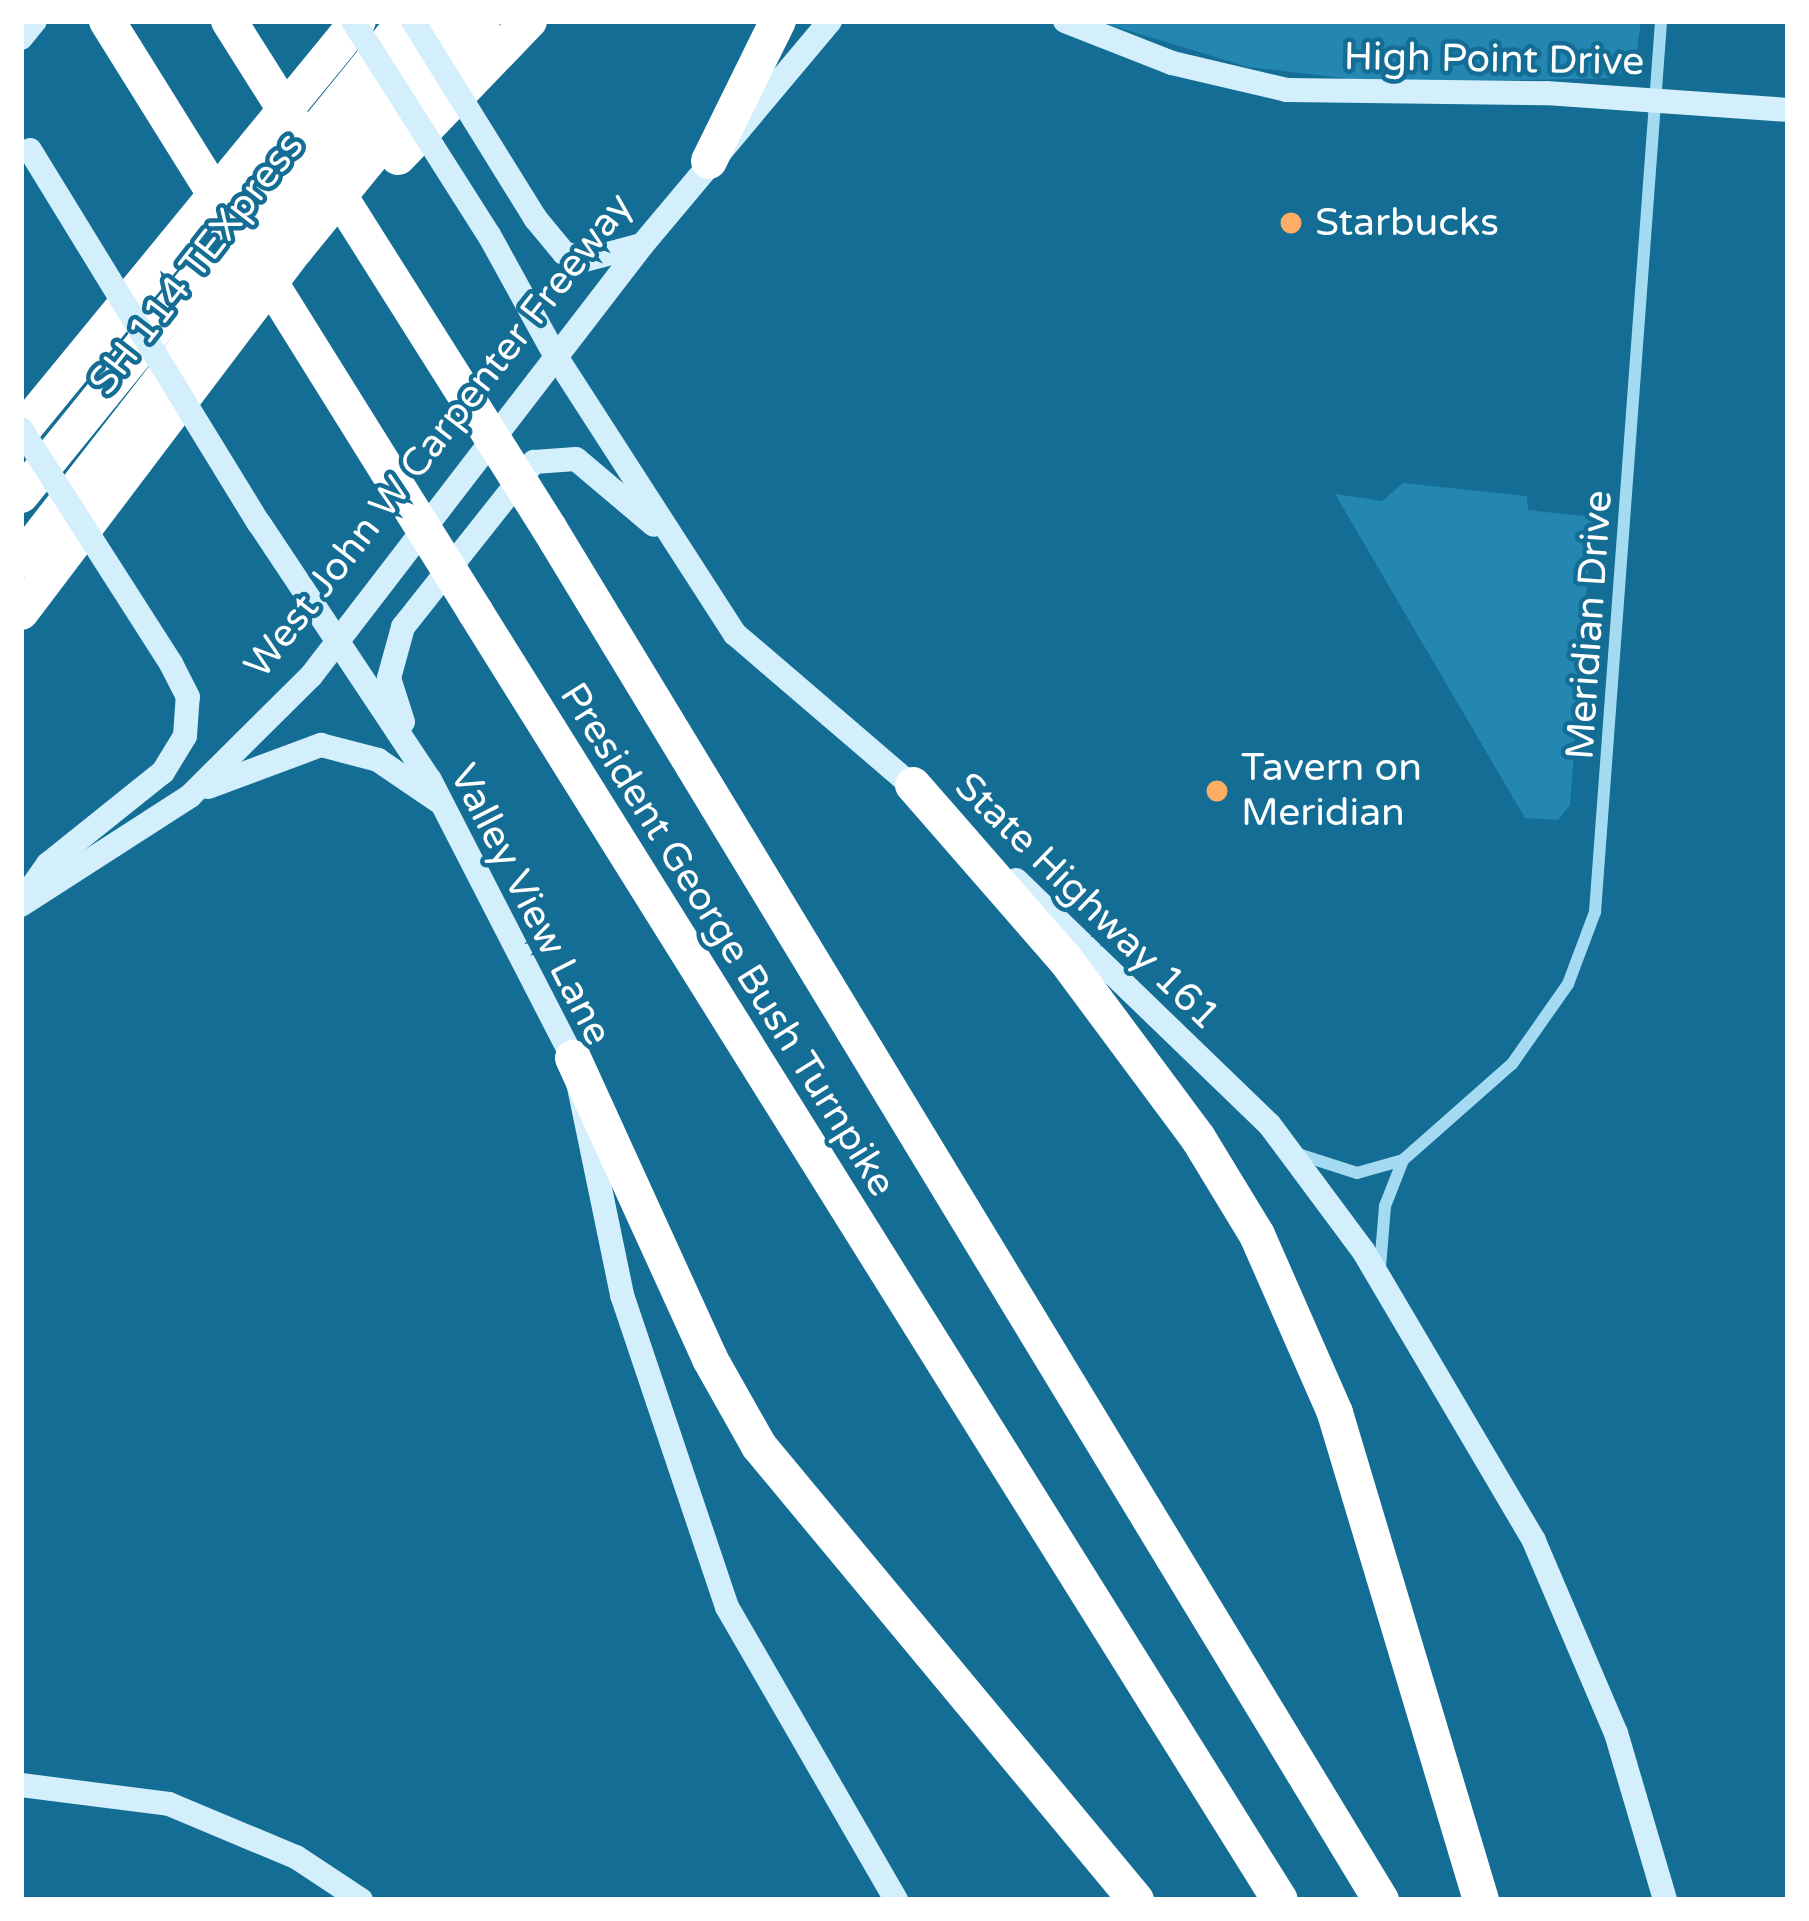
<!DOCTYPE html>
<html>
<head>
<meta charset="utf-8">
<style>
	body { margin:0 }
	#map { position:relative; width:1809px; height:1921px; overflow:hidden; background:#146d95; font-family:"Varela Round",sans-serif }
	div>[style] { position:absolute }
	.green>* { inset:0; background:#2387b2 }
	.street>* { height:12px; margin:-6px; padding:0 6px; transform-origin:6px; border-radius:6px; background:#a4dbf2 }
	.secondary>* { height:24px; margin:-12px; padding:0 12px; transform-origin:12px; border-radius:12px; background:#d3effc }
	.highway>* { height:36px; margin:-18px; padding:0 18px; transform-origin:18px; border-radius:18px; background:#fff }
	.secondary-bridge>* { height:24px; margin:-12px; padding:0 12px; transform-origin:12px; border-radius:12px; background:#d3effc }
	.highway-bridge>* { height:36px; margin:-18px; padding:0 18px; transform-origin:18px; border-radius:18px; background:#fff }
	.dots>* { width:33px; height:33px; translate:-50% -50%; box-sizing:border-box; border:6px solid #146d95; border-radius:50% }
	span { translate:-50% -50%; white-space:nowrap; text-align:center; line-height:1.15; -webkit-text-stroke:9px #146d95; paint-order:stroke }
	.street-label { font-size:39px; color:#fff }
	.poi-label { font-size:39px; color:#fff }
	.left { translate:0 -50%; text-align:left }
	.frame { position:absolute; inset:0; border:24px solid #fff; pointer-events:none }
</style>
</head>
<body>
<div id="map">
	<div class="green">
		<div style="clip-path:polygon(1097px 21px,1641px 21px,1635px 63px,1615px 78px,1384px 83px,1248px 67px)"></div>
		<div style="clip-path:polygon(1403px 483px,1527px 496px,1528px 510px,1592px 517px,1570px 805px,1558px 820px,1525px 818px,1335px 494px,1382px 501px)"></div>
	</div>
	<div class="street">
		<div style="left:1301px;top:1155px;width:59px;rotate:17.8deg"></div>
		<div style="left:1357px;top:1173px;width:48px;rotate:-15.8deg"></div>
		<div style="left:1380px;top:1267px;width:61px;rotate:-85.3deg"></div>
		<div style="left:1385px;top:1206px;width:49px;rotate:-68.6deg"></div>
		<div style="left:1403px;top:1160px;width:145px;rotate:-41.4deg"></div>
		<div style="left:1512px;top:1064px;width:98px;rotate:-55deg"></div>
		<div style="left:1568px;top:984px;width:77px;rotate:-69.4deg"></div>
		<div style="left:1595px;top:912px;width:893px;rotate:-85.76deg"></div>
	</div>
	<div class="secondary">
		<div style="left:1065px;top:21px;width:115px;rotate:21.4deg"></div>
		<div style="left:1172px;top:63px;width:118px;rotate:13.2deg"></div>
		<div style="left:1287px;top:90px;width:259px;rotate:0.7deg"></div>
		<div style="left:1546px;top:93px;width:243px;rotate:4deg"></div>
		<div style="left:21px;top:38px;width:22px;rotate:-51deg"></div>
		<div style="left:535px;top:218px;width:45px;rotate:50.4deg"></div>
		<div style="left:564px;top:253px;width:22px;rotate:18deg"></div>
		<div style="left:585px;top:260px;width:55px;rotate:-14.8deg"></div>
		<div style="left:489px;top:235px;width:137px;rotate:61.2deg"></div>
		<div style="left:555px;top:355px;width:332px;rotate:57.2deg"></div>
		<div style="left:735px;top:634px;width:249px;rotate:40.6deg"></div>
		<div style="left:259px;top:523px;width:309px;rotate:56.4deg"></div>
		<div style="left:430px;top:780px;width:313px;rotate:62.8deg"></div>
		<div style="left:573px;top:1058px;width:242px;rotate:78.3deg"></div>
		<div style="left:622px;top:1295px;width:329px;rotate:71.4deg"></div>
		<div style="left:727px;top:1607px;width:338px;rotate:60deg"></div>
		<div style="left:403px;top:722px;width:46px;rotate:-107.7deg"></div>
		<div style="left:389px;top:678px;width:53px;rotate:-74.6deg"></div>
		<div style="left:403px;top:627px;width:211px;rotate:-51.6deg"></div>
		<div style="left:534px;top:462px;width:42px;rotate:-4.1deg"></div>
		<div style="left:576px;top:459px;width:102px;rotate:40.2deg"></div>
		<div style="left:208px;top:787px;width:121px;rotate:-20.4deg"></div>
		<div style="left:321px;top:745px;width:59px;rotate:14.7deg"></div>
		<div style="left:378px;top:760px;width:73px;rotate:34.3deg"></div>
		<div style="left:1016px;top:880px;width:351px;rotate:44deg"></div>
		<div style="left:1269px;top:1124px;width:159px;rotate:53.4deg"></div>
		<div style="left:1364px;top:1252px;width:335px;rotate:59.5deg"></div>
		<div style="left:1534px;top:1541px;width:209px;rotate:66.9deg"></div>
		<div style="left:1616px;top:1733px;width:174px;rotate:73.6deg"></div>
		<div style="left:22px;top:901px;width:45px;rotate:-54.9deg"></div>
		<div style="left:48px;top:864px;width:147px;rotate:-38.7deg"></div>
		<div style="left:163px;top:772px;width:42px;rotate:-58.6deg"></div>
		<div style="left:185px;top:736px;width:39px;rotate:-86deg"></div>
		<div style="left:188px;top:697px;width:37px;rotate:-117deg"></div>
		<div style="left:21px;top:905px;width:201px;rotate:-32.8deg"></div>
		<div style="left:190px;top:796px;width:170px;rotate:-44.8deg"></div>
		<div style="left:311px;top:676px;width:545px;rotate:-52.46deg"></div>
		<div style="left:643px;top:244px;width:291px;rotate:-50deg"></div>
		<div style="left:21px;top:1785px;width:149px;rotate:7.3deg"></div>
		<div style="left:169px;top:1804px;width:138px;rotate:22.7deg"></div>
		<div style="left:296px;top:1857px;width:78px;rotate:33.5deg"></div>
	</div>
	<div class="highway">
		<div style="left:398px;top:157px;width:189px;rotate:-46.1deg"></div>
		<div style="left:709px;top:161px;width:156px;rotate:-63.8deg"></div>
		<div style="left:21px;top:432px;width:531px;rotate:-50.65deg"></div>
		<div style="left:21px;top:495px;width:610px;rotate:-50.99deg"></div>
		<div style="left:549px;top:528px;width:1605px;rotate:58.77deg"></div>
		<div style="left:21px;top:560px;width:683px;rotate:-52.07deg"></div>
		<div style="left:21px;top:612px;width:454px;rotate:-52.9deg"></div>
		<div style="left:295px;top:250px;width:296px;rotate:-50.8deg"></div>
		<div style="left:476px;top:613px;width:1517px;rotate:58.01deg"></div>
		<div style="left:913px;top:785px;width:231px;rotate:48.9deg"></div>
		<div style="left:1065px;top:959px;width:223px;rotate:53.4deg"></div>
		<div style="left:1198px;top:1138px;width:114px;rotate:58.7deg"></div>
		<div style="left:1257px;top:1235px;width:194px;rotate:66.3deg"></div>
		<div style="left:1335px;top:1413px;width:508px;rotate:73.31deg"></div>
		<div style="left:573px;top:1058px;width:331px;rotate:65.5deg"></div>
		<div style="left:710px;top:1359px;width:100px;rotate:60.6deg"></div>
		<div style="left:759px;top:1446px;width:590px;rotate:50.29deg"></div>
	</div>
	<div class="secondary-bridge">
		<div style="left:353px;top:21px;width:254px;rotate:57.6deg"></div>
		<div style="left:413px;top:21px;width:232px;rotate:58.2deg"></div>
		<div style="left:30px;top:150px;width:438px;rotate:58.5deg"></div>
		<div style="left:21px;top:429px;width:279px;rotate:57.4deg"></div>
	</div>
	<div class="highway-bridge">
		<div style="left:107px;top:21px;width:698px;rotate:58.06deg"></div>
		<div style="left:229px;top:21px;width:600px;rotate:57.74deg"></div>
	</div>
	<div class="dots">
		<div style="left:1291px;top:223px;background:#ffac65"></div>
		<div style="left:1217px;top:791px;background:#ffac65"></div>
	</div>
	<div class="street-label">
		<span style="left:1494px;top:60px;rotate:1deg">High Point Drive</span>
		<span style="left:197px;top:264px;rotate:-52deg">SH 114 TEXpress</span>
		<span style="left:439px;top:436px;rotate:-52deg">West John W Carpenter Freeway</span>
		<span style="left:1590px;top:625px;rotate:-86deg">Meridian Drive</span>
		<span style="left:1087px;top:902px;rotate:44deg">State Highway 161</span>
		<span style="left:530px;top:905px;rotate:63deg">Valley View Lane</span>
		<span style="left:727px;top:940px;rotate:58deg">President George Bush Turnpike</span>
	</div>
	<div class="poi-label">
		<span class="left" style="left:1315px;top:223px">Starbucks</span>
		<span class="left" style="left:1241px;top:791px">Tavern on<br>Meridian</span>
	</div>
	<div class="frame"></div>
</div>
</body>
</html>
